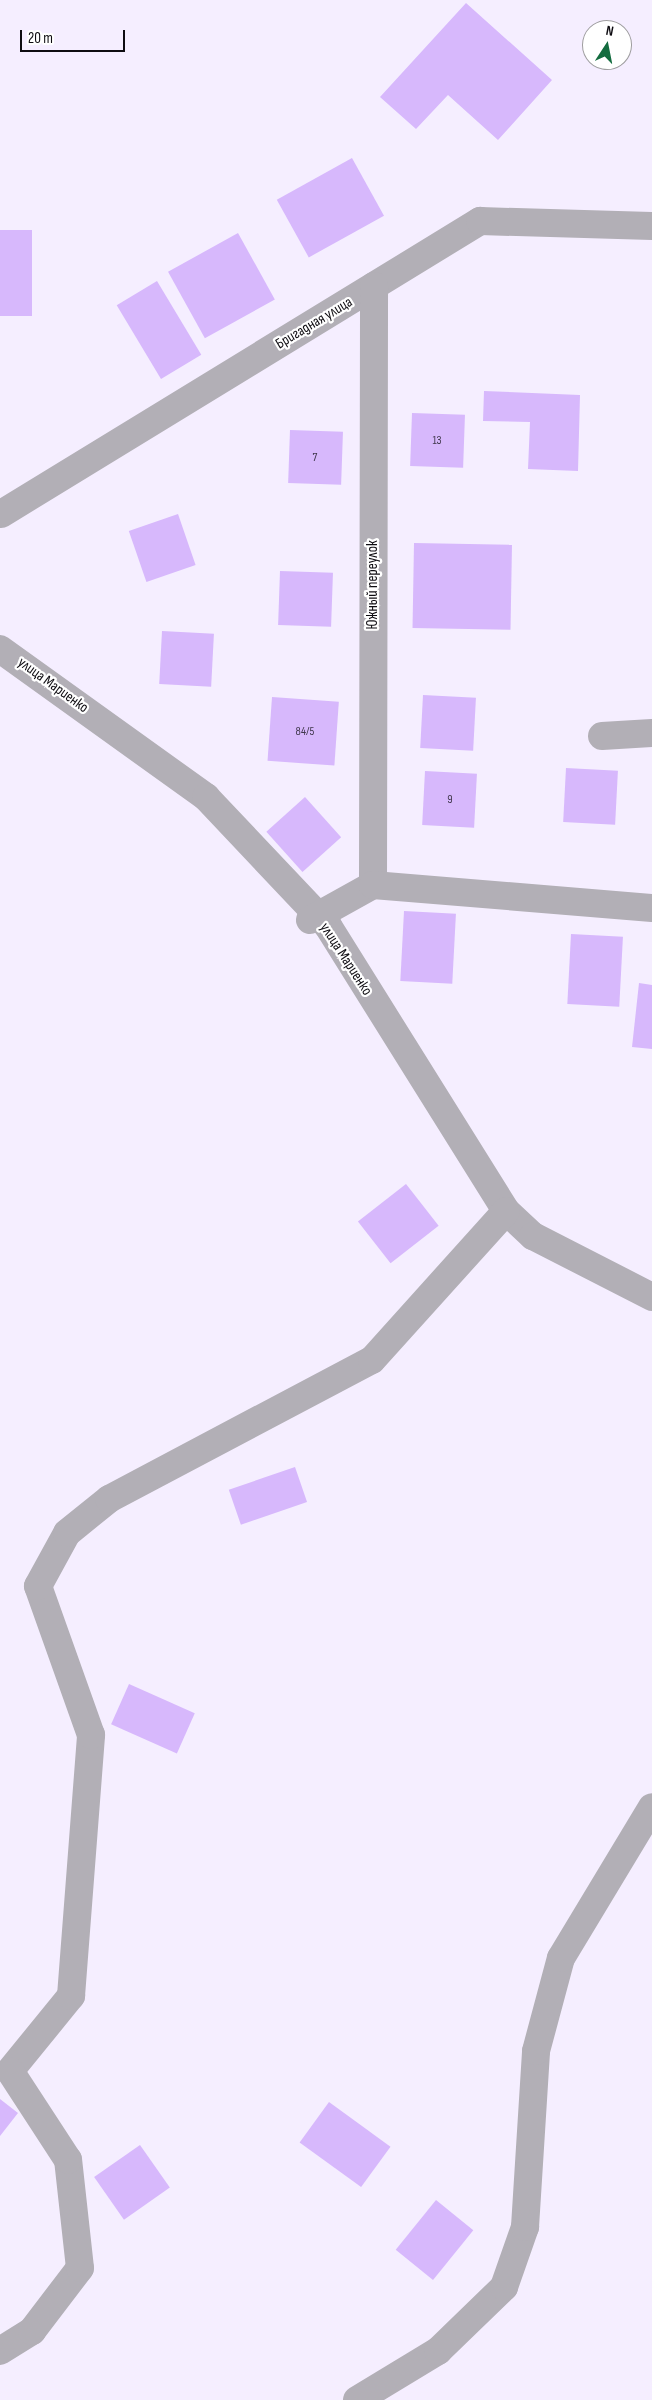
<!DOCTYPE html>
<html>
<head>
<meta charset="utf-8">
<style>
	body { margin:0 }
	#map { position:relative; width:652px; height:2400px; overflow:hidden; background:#f5eeff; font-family:"Sofia Sans Condensed",sans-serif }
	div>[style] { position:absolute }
	.building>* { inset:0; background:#d7b8fc; transform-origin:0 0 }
	.minor>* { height:28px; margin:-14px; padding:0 14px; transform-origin:14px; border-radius:14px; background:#b2afb6 }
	span { translate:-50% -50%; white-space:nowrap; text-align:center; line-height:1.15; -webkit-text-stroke:4.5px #fff; paint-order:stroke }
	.number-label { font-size:12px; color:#40374c }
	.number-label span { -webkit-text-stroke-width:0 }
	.street-label { font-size:15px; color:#0e0c11 }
	.north { position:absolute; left:582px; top:20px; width:50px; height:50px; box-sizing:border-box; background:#fff; border:1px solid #9f9ea0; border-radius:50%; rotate:11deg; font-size:14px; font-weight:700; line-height:20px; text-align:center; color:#0e0c11 }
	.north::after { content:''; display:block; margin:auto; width:18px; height:22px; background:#136c3f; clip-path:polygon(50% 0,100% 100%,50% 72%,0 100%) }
	.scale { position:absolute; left:20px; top:30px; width:105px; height:22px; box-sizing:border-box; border:2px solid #0e0c11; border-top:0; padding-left:6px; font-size:15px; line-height:18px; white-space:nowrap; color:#0e0c11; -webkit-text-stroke:4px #fff; paint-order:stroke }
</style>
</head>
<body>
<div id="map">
	<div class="building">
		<div style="clip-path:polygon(466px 3px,552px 80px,498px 140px,448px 95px,416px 129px,380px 97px)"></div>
		<div style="left:352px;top:158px;width:66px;height:86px;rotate:61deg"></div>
		<div style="left:0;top:230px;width:32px;height:86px"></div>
		<div style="left:238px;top:233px;width:76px;height:80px;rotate:61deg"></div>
		<div style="left:157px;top:281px;width:86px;height:47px;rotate:59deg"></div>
		<div style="clip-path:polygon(484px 391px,580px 395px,578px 471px,528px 469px,530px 422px,483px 421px)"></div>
		<div style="left:412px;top:413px;width:53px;height:53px;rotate:2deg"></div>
		<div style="left:290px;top:430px;width:53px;height:53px;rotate:2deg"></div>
		<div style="left:178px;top:514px;width:54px;height:52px;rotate:71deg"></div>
		<div style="left:414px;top:543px;width:98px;height:85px;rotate:1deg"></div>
		<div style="left:280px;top:571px;width:53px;height:54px;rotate:2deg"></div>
		<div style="left:162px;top:631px;width:52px;height:53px;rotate:3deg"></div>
		<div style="left:423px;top:695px;width:53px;height:53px;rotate:3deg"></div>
		<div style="left:272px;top:697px;width:67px;height:64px;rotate:4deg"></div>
		<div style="left:566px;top:768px;width:52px;height:54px;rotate:3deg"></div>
		<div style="left:425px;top:771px;width:52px;height:54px;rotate:3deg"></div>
		<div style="left:305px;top:797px;width:54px;height:52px;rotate:48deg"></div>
		<div style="left:404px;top:911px;width:52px;height:70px;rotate:3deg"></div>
		<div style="left:571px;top:934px;width:52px;height:70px;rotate:3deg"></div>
		<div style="clip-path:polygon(639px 983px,652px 985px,652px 1049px,632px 1047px)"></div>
		<div style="left:406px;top:1184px;width:53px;height:61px;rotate:52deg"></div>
		<div style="left:295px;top:1467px;width:37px;height:70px;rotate:71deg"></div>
		<div style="left:129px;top:1684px;width:72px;height:44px;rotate:24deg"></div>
		<div style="clip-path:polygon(0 2099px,18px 2113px,0 2136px)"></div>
		<div style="left:329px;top:2102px;width:76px;height:50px;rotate:36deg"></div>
		<div style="left:140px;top:2145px;width:52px;height:56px;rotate:55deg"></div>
		<div style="left:436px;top:2200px;width:48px;height:64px;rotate:39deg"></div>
	</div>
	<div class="minor">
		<div style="left:1px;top:514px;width:562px;rotate:-31.45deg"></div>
		<div style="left:480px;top:221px;width:172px;rotate:1.7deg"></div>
		<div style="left:0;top:649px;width:254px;rotate:35.7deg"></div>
		<div style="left:206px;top:797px;width:178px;rotate:46.6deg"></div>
		<div style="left:328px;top:926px;width:336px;rotate:58deg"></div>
		<div style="left:506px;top:1211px;width:37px;rotate:43deg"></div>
		<div style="left:533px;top:1236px;width:134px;rotate:27.1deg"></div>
		<div style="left:602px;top:736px;width:50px;rotate:-3.4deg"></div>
		<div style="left:373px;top:885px;width:599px;rotate:-89.9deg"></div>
		<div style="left:310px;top:920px;width:72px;rotate:-29.1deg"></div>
		<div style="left:373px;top:885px;width:280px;rotate:4.7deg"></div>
		<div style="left:10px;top:2071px;width:97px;rotate:-50.9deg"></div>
		<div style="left:71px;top:1996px;width:262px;rotate:-85.6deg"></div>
		<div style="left:91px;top:1735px;width:158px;rotate:-109.6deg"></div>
		<div style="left:38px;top:1586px;width:60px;rotate:-61.3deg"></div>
		<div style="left:67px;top:1533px;width:54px;rotate:-39deg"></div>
		<div style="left:109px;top:1499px;width:297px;rotate:-27.9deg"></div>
		<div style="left:372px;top:1360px;width:200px;rotate:-48deg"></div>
		<div style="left:0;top:2351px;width:38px;rotate:-32deg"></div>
		<div style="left:32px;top:2331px;width:79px;rotate:-52.7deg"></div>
		<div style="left:80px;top:2268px;width:109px;rotate:-96.3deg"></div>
		<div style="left:68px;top:2160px;width:106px;rotate:-123.1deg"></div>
		<div style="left:357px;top:2400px;width:95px;rotate:-31.2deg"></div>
		<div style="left:438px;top:2351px;width:92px;rotate:-44.1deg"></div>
		<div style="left:504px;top:2287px;width:64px;rotate:-70.7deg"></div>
		<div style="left:525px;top:2227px;width:176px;rotate:-86.4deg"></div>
		<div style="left:536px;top:2051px;width:96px;rotate:-75deg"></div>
		<div style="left:561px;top:1958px;width:176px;rotate:-58.9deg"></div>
	</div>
	<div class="number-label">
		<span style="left:437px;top:441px">13</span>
		<span style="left:315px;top:458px">7</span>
		<span style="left:305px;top:732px">84/5</span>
		<span style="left:450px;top:800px">9</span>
	</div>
	<div class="street-label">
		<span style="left:314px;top:323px;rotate:-31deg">Бригадная улица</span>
		<span style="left:373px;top:585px;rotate:-90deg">Южный переулок</span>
		<span style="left:53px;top:685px;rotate:36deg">улица Мариенко</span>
		<span style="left:346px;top:959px;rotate:57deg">улица Мариенко</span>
	</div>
	<div class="north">N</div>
	<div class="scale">20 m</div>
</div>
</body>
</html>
